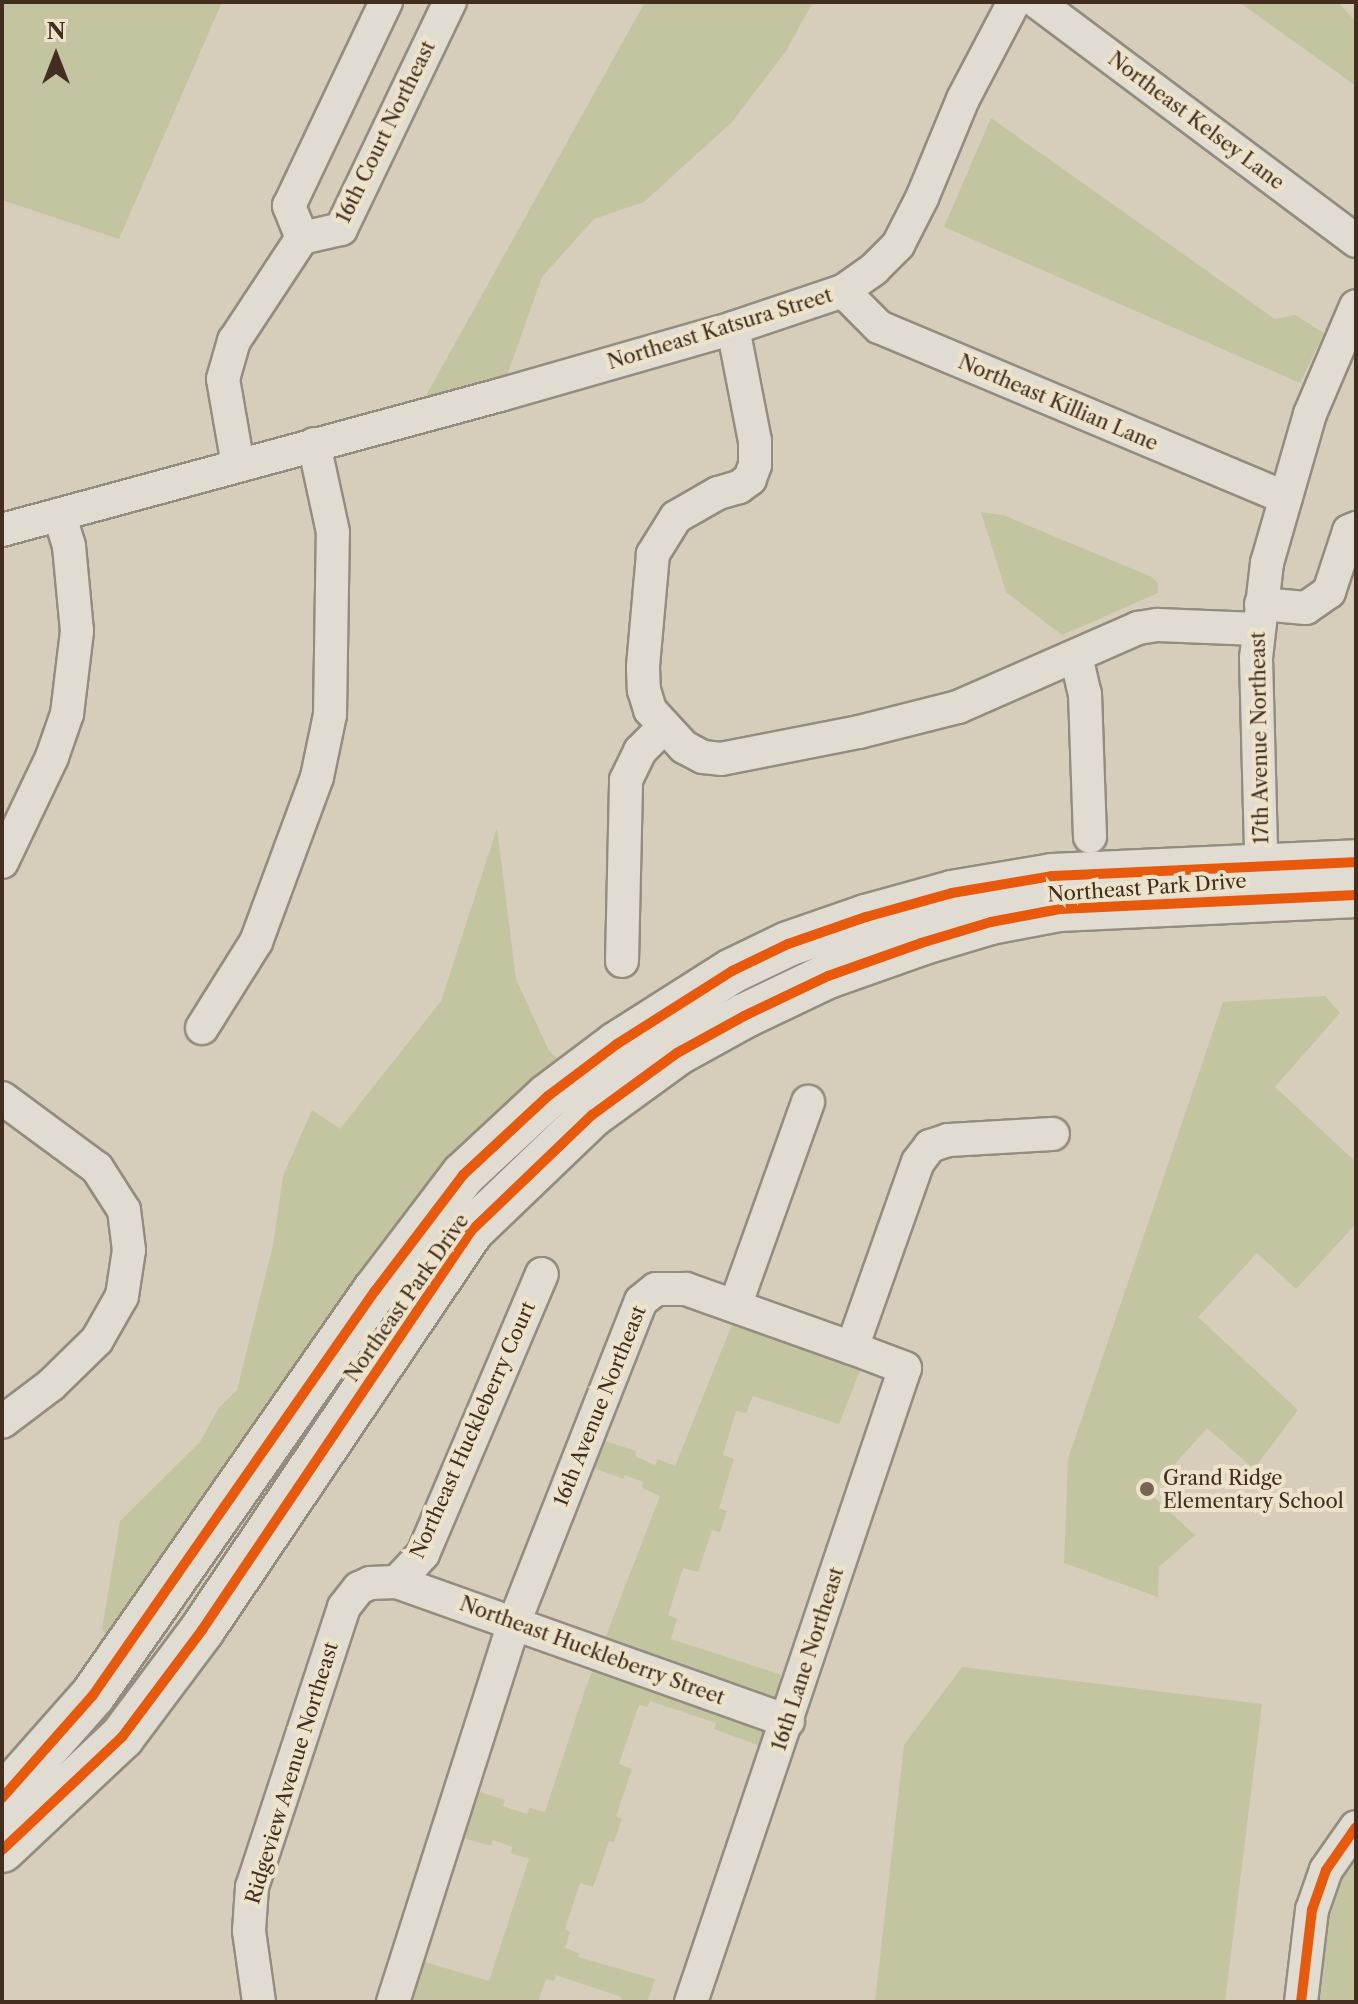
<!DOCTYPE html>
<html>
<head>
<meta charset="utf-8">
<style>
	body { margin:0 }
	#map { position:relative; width:1358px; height:2004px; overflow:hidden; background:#d6ceba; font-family:"Libre Caslon Text",serif }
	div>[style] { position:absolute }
	.green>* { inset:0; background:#c3c5a0 }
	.roads { filter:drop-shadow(2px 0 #938c7f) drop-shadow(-2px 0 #938c7f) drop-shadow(0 2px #938c7f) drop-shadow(0 -2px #938c7f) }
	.street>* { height:32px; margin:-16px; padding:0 16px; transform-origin:16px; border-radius:16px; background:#e0dcd1 }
	.secondary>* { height:44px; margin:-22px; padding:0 22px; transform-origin:22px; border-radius:22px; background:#e0dcd1 }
	.cycleway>* { height:10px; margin:-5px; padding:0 5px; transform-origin:5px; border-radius:5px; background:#e8590c }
	.dots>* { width:22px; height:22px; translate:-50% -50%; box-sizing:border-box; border:4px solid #ede3ca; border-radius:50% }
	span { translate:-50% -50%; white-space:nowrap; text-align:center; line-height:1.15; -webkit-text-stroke:8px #ede3ca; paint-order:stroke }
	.street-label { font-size:20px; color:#422d1f }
	.poi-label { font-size:20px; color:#422d1f }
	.left { translate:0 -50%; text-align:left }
	.frame { position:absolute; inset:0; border:4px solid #422d1f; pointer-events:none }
	.north { position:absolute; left:16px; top:16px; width:80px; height:80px; -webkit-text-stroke:6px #ede3ca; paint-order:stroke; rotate:0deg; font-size:22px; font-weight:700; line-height:32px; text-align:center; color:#422d1f }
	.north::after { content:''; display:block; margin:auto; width:28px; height:36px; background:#422d1f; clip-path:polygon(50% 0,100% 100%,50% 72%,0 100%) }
</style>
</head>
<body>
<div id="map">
	<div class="green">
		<div style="clip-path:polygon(2px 2px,222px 2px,119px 239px,2px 200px)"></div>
		<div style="clip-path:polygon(645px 2px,813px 2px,786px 51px,732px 122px,644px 202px,594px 219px,542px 277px,500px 395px,414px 417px)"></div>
		<div style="clip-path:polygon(1239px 2px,1338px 2px,1356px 22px,1356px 86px)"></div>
		<div style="clip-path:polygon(991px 118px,1275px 319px,1295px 315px,1324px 333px,1300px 383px,944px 227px)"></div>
		<div style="clip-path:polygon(981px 512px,1003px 515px,1152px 577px,1158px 583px,1158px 593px,1062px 635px,1006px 592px)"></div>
		<div style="clip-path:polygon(497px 828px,516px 979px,549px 1051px,576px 1075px,548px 1096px,119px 1659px,102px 1629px,120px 1521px,200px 1442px,218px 1409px,237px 1390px,273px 1245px,283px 1176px,312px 1110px,340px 1129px,441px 1001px)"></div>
		<div style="clip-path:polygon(1325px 996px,1340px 1013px,1275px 1087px,1356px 1162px,1356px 1224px,1296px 1289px,1257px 1253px,1198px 1317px,1298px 1410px,1254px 1469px,1207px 1428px,1149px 1493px,1195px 1535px,1159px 1567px,1158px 1597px,1064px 1563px,1068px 1459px,1223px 1002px)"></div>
		<div style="clip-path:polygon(739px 1307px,867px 1353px,839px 1424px,753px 1396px,746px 1413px,736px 1411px,723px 1455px,734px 1459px,719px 1508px,727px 1511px,720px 1532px,712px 1530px,698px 1572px,683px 1568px,668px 1615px,677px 1619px,671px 1639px,801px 1681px,777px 1752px,714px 1729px,716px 1723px,650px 1701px,647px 1707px,639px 1705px,619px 1764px,632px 1769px,616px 1816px,622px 1819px,614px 1842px,609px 1841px,593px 1887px,580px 1883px,565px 1929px,570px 1932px,565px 1948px,579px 1953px,578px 1957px,655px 1979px,647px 2002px,621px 2002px,622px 1997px,556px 1975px,554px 1981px,546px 1979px,538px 2002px,410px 2002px,395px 1998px,408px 1957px,489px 1981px,529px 1859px,511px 1853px,512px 1847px,493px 1840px,491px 1846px,447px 1833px,462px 1786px,505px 1800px,503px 1806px,527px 1814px,530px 1808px,545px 1812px,585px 1690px,660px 1496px,642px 1488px,643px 1482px,625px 1475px,623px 1479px,576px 1461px,587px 1435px,636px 1451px,635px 1456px,655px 1465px,658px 1459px,675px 1466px)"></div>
		<div style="clip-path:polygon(962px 1667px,1262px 1704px,1225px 2002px,875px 2002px,904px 1745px)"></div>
		<div style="clip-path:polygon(1356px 1827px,1356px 2002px,1301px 2002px,1313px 1910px)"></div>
	</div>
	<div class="roads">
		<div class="street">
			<div style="left:1037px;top:2px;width:399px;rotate:36.8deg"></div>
			<div style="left:302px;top:238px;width:35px;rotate:-112deg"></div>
			<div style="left:289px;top:206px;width:226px;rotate:-64.6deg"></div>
			<div style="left:843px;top:291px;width:51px;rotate:45deg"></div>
			<div style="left:879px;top:327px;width:441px;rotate:22.8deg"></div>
			<div style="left:733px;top:328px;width:115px;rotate:79deg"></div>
			<div style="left:755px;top:441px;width:24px;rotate:90deg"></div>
			<div style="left:755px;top:465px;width:15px;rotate:110deg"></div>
			<div style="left:750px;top:479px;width:14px;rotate:144deg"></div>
			<div style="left:739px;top:487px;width:22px;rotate:164deg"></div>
			<div style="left:718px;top:493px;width:48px;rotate:150.3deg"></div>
			<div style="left:676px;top:517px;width:44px;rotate:121.9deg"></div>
			<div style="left:653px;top:554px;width:113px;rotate:95.1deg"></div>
			<div style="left:643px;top:667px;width:23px;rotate:88deg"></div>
			<div style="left:644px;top:690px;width:21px;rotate:73deg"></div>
			<div style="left:650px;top:710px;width:50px;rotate:47.4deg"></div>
			<div style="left:684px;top:747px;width:21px;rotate:28deg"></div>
			<div style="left:703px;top:757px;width:18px;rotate:6deg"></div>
			<div style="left:721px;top:759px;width:141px;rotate:-11.1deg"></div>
			<div style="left:859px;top:732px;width:102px;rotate:-14.2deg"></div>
			<div style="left:958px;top:707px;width:197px;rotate:-23.7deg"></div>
			<div style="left:1138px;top:628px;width:20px;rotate:-9deg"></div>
			<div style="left:1158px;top:625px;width:99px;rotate:2.3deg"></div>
			<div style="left:238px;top:465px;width:87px;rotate:-99.9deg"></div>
			<div style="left:223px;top:379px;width:40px;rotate:-74deg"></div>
			<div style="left:234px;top:341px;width:123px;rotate:-56.6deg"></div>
			<div style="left:302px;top:238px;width:40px;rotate:-13deg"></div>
			<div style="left:341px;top:229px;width:252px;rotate:-64.4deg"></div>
			<div style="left:2px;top:530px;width:516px;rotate:-15.17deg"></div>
			<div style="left:500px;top:395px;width:242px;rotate:-16deg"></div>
			<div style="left:733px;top:328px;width:116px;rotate:-18.6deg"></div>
			<div style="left:843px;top:291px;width:38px;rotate:-35deg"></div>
			<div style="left:874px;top:269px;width:34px;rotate:-45deg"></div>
			<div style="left:898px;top:245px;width:53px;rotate:-62.9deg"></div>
			<div style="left:922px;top:198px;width:107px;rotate:-67.5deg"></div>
			<div style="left:963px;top:99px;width:110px;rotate:-62.3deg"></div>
			<div style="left:1261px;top:604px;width:45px;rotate:5.1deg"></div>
			<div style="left:1306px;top:608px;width:28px;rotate:-35deg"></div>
			<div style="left:1329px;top:592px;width:64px;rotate:-71.8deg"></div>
			<div style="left:1349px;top:531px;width:8px;rotate:-23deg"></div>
			<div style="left:1076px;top:656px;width:39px;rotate:77deg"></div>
			<div style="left:1085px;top:694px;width:143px;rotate:88deg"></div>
			<div style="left:2px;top:862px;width:116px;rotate:-64.5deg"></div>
			<div style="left:52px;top:757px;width:46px;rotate:-70.8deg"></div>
			<div style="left:67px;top:714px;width:84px;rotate:-83.1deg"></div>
			<div style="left:77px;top:631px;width:85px;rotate:-95.4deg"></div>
			<div style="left:69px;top:546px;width:30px;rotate:-107deg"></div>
			<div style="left:1262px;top:887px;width:229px;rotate:-91.5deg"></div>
			<div style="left:1256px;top:658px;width:96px;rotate:-83.4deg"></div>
			<div style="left:1267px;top:563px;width:155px;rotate:-73.9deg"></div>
			<div style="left:1310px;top:414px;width:117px;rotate:-66.9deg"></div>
			<div style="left:622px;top:961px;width:181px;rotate:-88.7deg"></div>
			<div style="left:626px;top:780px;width:32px;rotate:-64deg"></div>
			<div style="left:640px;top:751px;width:33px;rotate:-45deg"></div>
			<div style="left:202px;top:1028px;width:102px;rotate:-57.9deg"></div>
			<div style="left:256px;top:942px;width:176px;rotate:-69.7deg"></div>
			<div style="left:317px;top:777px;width:63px;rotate:-78.2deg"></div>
			<div style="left:330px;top:715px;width:183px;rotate:-89.1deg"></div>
			<div style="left:333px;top:532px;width:90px;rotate:-102.2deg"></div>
			<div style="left:2px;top:1098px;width:118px;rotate:36.4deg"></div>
			<div style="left:97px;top:1168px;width:50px;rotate:57.3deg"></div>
			<div style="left:124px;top:1210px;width:40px;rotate:82.9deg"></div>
			<div style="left:129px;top:1250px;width:47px;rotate:98.7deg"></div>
			<div style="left:122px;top:1296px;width:51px;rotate:119.6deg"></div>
			<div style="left:97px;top:1340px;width:64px;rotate:135.6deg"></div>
			<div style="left:51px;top:1385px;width:61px;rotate:142.9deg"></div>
			<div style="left:735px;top:1306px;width:217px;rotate:-70.3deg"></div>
			<div style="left:397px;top:1582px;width:38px;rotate:-47deg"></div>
			<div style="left:423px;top:1554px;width:304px;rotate:-67deg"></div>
			<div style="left:259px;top:2002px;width:72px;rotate:-98deg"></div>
			<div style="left:249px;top:1931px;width:44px;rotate:-86.1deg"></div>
			<div style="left:252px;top:1887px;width:295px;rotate:-71.8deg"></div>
			<div style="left:344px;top:1607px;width:24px;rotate:-52deg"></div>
			<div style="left:359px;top:1588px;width:12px;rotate:-24deg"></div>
			<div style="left:370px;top:1583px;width:27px;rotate:-2deg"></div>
			<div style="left:397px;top:1582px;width:415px;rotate:19.6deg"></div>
			<div style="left:393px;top:2002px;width:398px;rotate:-72.3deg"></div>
			<div style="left:514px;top:1623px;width:346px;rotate:-68.5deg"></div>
			<div style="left:641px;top:1301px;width:19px;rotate:-39deg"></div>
			<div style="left:656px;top:1289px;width:30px"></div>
			<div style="left:686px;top:1289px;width:176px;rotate:19.6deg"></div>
			<div style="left:852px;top:1348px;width:197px;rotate:-70.5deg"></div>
			<div style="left:918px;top:1162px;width:20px;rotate:-53deg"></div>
			<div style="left:930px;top:1146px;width:19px;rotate:-18deg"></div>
			<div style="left:948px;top:1140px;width:105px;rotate:-3.3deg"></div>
			<div style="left:691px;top:2002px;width:669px;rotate:-71.35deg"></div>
			<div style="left:905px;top:1368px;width:57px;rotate:-159.3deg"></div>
			<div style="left:1301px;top:2002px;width:93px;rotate:-83.2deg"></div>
			<div style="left:1312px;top:1910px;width:42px;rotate:-70.7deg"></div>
			<div style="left:1326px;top:1870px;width:52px;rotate:-55.1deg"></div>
		</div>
		<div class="secondary">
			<div style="left:2px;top:1798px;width:137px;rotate:-48.5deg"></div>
			<div style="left:93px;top:1695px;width:493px;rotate:-55.1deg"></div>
			<div style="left:375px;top:1291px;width:146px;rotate:-52.8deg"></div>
			<div style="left:463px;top:1175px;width:116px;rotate:-42.9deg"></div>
			<div style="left:548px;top:1096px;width:86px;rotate:-37deg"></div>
			<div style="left:617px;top:1044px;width:136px;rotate:-32.4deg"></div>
			<div style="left:732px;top:971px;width:62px;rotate:-25.7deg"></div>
			<div style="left:788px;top:944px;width:83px;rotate:-19.1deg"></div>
			<div style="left:866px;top:917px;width:89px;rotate:-15.6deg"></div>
			<div style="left:952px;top:893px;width:101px;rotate:-9.6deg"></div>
			<div style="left:1052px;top:876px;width:304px;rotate:-2.6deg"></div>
			<div style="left:2px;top:1850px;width:165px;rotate:-43.3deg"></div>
			<div style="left:122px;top:1737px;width:134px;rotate:-53.2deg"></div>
			<div style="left:202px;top:1630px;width:481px;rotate:-56deg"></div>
			<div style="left:471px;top:1231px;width:168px;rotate:-43.8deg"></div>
			<div style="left:592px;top:1115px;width:105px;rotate:-36.1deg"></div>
			<div style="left:677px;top:1053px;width:77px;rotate:-28.9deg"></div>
			<div style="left:744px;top:1016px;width:93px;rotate:-25.5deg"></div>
			<div style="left:828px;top:976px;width:99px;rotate:-19.5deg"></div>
			<div style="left:921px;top:943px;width:73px;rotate:-16.7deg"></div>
			<div style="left:991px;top:922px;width:70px;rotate:-10.7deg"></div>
			<div style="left:1060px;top:909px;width:296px;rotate:-2.7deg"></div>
		</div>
	</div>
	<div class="cycleway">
		<div style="left:2px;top:1798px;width:137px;rotate:-48.5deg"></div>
		<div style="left:93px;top:1695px;width:493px;rotate:-55.1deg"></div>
		<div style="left:375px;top:1291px;width:146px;rotate:-52.8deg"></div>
		<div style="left:463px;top:1175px;width:116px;rotate:-42.9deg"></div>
		<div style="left:548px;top:1096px;width:86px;rotate:-37deg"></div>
		<div style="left:617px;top:1044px;width:136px;rotate:-32.4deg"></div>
		<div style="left:732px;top:971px;width:62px;rotate:-25.7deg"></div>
		<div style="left:788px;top:944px;width:83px;rotate:-19.1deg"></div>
		<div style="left:866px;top:917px;width:89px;rotate:-15.6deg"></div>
		<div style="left:952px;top:893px;width:101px;rotate:-9.6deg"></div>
		<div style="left:1052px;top:876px;width:304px;rotate:-2.6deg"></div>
		<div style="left:2px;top:1850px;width:165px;rotate:-43.3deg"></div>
		<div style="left:122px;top:1737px;width:134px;rotate:-53.2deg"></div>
		<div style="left:202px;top:1630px;width:481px;rotate:-56deg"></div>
		<div style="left:471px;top:1231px;width:168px;rotate:-43.8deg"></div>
		<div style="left:592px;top:1115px;width:105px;rotate:-36.1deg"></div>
		<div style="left:677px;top:1053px;width:77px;rotate:-28.9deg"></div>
		<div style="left:744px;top:1016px;width:93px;rotate:-25.5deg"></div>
		<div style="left:828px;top:976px;width:99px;rotate:-19.5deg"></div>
		<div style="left:921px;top:943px;width:73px;rotate:-16.7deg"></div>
		<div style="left:991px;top:922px;width:70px;rotate:-10.7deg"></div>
		<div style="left:1060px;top:909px;width:296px;rotate:-2.7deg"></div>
		<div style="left:1301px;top:2002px;width:93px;rotate:-83.2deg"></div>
		<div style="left:1312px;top:1910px;width:42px;rotate:-70.7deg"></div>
		<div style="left:1326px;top:1870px;width:52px;rotate:-55.1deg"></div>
	</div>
	<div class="dots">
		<div style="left:1147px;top:1489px;background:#766555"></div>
	</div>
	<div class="street-label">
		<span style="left:1196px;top:121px;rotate:37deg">Northeast Kelsey Lane</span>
		<span style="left:386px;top:132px;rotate:-64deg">16th Court Northeast</span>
		<span style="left:720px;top:329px;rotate:-17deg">Northeast Katsura Street</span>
		<span style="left:1058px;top:403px;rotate:23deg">Northeast Killian Lane</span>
		<span style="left:1260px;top:738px;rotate:-91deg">17th Avenue Northeast</span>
		<span style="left:1147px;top:888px;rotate:-4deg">Northeast Park Drive</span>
		<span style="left:407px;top:1298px;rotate:-55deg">Northeast Park Drive</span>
		<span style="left:600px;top:1406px;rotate:-68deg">16th Avenue Northeast</span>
		<span style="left:473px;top:1430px;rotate:-66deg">Northeast Huckleberry Court</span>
		<span style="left:592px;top:1651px;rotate:20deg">Northeast Huckleberry Street</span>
		<span style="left:808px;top:1659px;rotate:-72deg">16th Lane Northeast</span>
		<span style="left:292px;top:1773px;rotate:-73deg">Ridgeview Avenue Northeast</span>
	</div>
	<div class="poi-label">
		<span class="left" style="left:1163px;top:1490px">Grand Ridge<br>Elementary School</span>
	</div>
	<div class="frame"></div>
	<div class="north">N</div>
</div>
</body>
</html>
